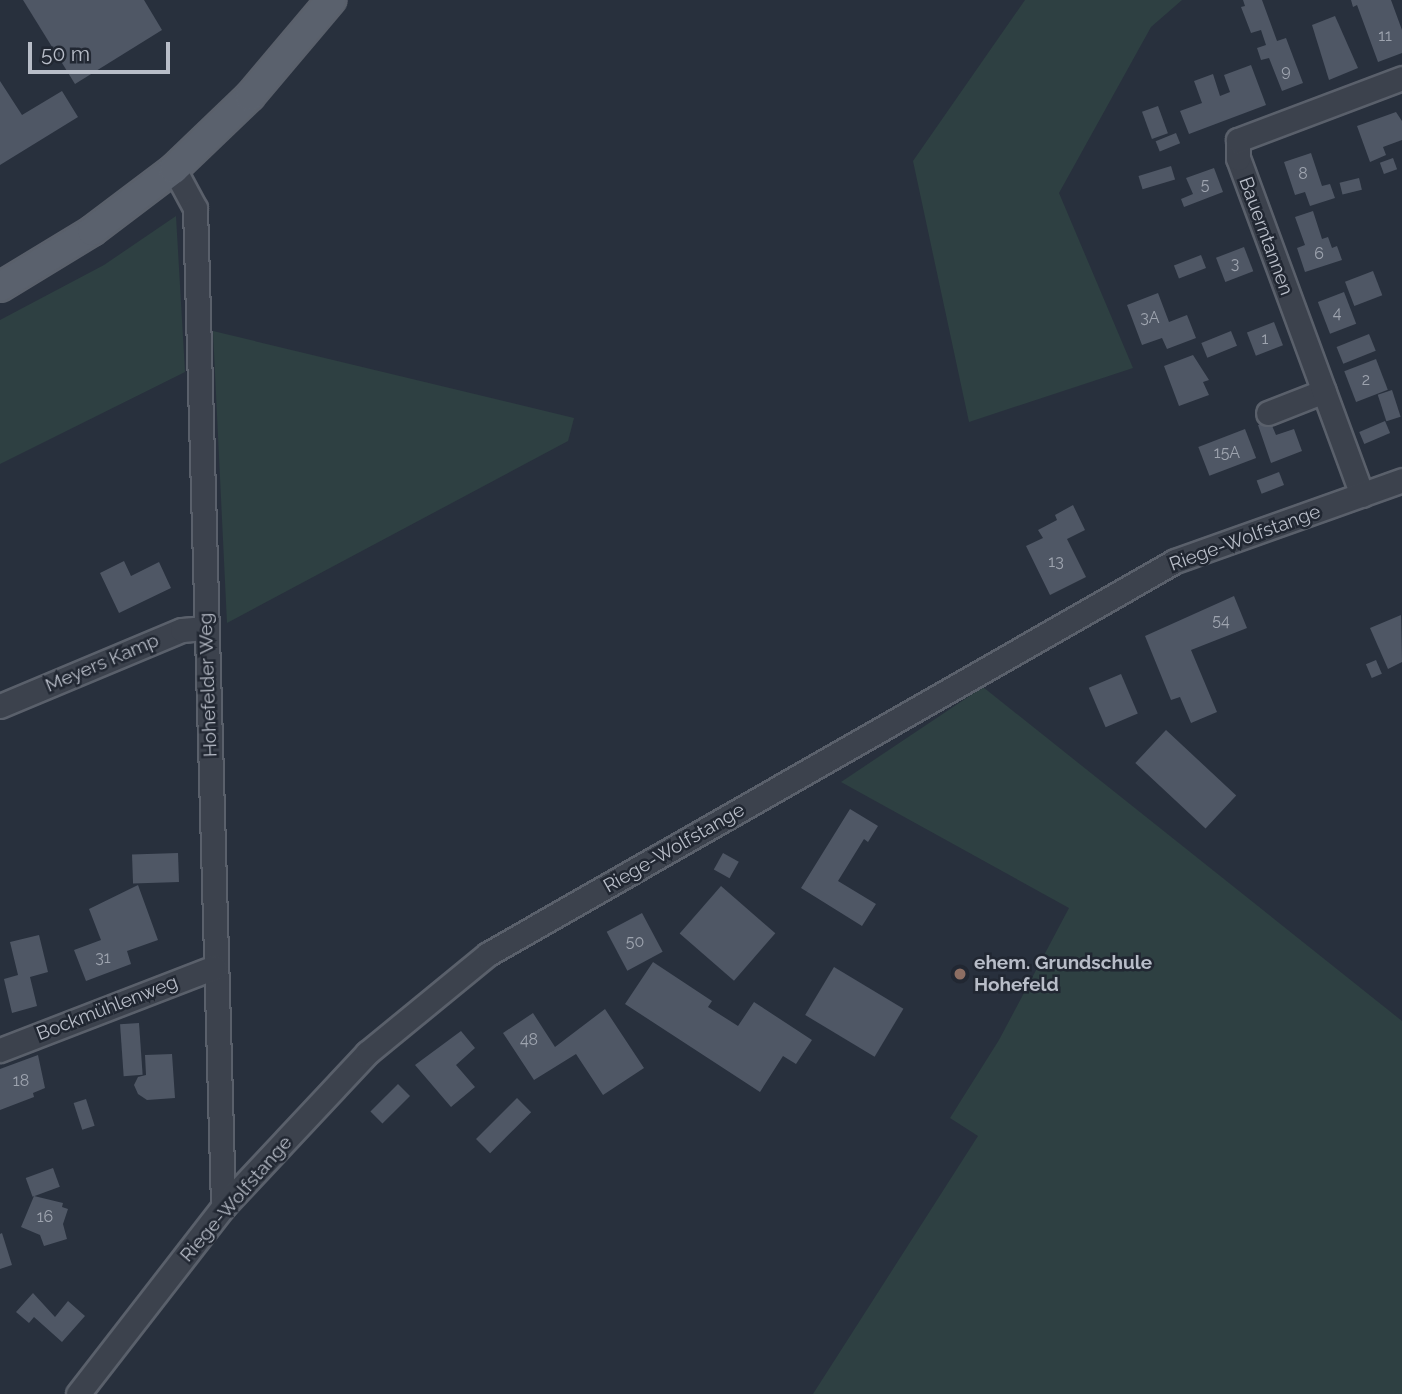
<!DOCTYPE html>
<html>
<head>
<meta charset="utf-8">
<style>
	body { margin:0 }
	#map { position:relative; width:1402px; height:1394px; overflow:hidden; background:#28303d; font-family:Raleway,sans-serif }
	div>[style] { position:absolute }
	.green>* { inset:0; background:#2e4042 }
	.building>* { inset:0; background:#4f5765; transform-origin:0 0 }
	.roads { filter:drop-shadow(2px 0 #5a606b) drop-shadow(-2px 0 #5a606b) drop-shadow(0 2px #5a606b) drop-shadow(0 -2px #5a606b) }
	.minor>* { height:23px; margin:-11.5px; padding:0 11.5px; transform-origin:11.5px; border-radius:11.5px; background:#3c424d }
	.major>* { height:28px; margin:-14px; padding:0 14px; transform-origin:14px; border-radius:14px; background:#5a616d }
	.dots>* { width:19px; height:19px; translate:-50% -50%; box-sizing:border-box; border:4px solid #212732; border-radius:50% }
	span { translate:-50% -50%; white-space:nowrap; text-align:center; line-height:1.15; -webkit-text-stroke:5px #212732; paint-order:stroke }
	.number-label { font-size:16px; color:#9ea4af }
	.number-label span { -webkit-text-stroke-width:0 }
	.street-label { font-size:19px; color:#b8bdc8 }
	.poi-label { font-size:19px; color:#b8bdc8; font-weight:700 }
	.left { translate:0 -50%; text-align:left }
	.scale { position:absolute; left:28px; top:42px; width:142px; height:32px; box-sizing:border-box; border:4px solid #b8bdc8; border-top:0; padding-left:9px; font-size:21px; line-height:24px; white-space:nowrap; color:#b8bdc8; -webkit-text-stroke:5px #212732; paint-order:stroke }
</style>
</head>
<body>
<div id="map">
	<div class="green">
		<div style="clip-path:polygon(1025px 0,1182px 0,1151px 27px,1059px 193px,1133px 368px,969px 422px,913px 161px)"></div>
		<div style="clip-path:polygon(176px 216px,185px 372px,0 464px,0 320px,104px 265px)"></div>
		<div style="clip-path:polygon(213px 331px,574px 418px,568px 441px,227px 623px)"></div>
		<div style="clip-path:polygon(983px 687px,1402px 1021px,1402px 1394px,813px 1394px,978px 1136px,950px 1118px,999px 1040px,1069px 908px,841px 782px)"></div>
	</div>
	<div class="building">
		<div style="clip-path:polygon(23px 0,144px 0,162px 30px,75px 84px)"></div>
		<div style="clip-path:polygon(1243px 0,1262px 0,1277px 41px,1286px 38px,1303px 83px,1282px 91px,1269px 58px,1261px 60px,1257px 48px,1266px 45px,1261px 30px,1251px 33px,1241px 7px,1245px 6px)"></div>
		<div style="clip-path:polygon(1351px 0,1391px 0,1402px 30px,1402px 53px,1378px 62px,1357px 5px,1353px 7px)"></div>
		<div style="clip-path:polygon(1335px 16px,1358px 68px,1329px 80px,1312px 25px)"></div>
		<div style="clip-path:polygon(1251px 65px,1266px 105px,1189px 134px,1180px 111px,1202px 103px,1194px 81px,1213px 74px,1220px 96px,1230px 92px,1224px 75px)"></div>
		<div style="clip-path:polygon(0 81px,22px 115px,62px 91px,78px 117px,0 165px)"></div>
		<div style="left:1158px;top:106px;width:29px;height:17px;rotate:70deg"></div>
		<div style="clip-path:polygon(1396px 112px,1402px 121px,1402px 140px,1383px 147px,1386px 155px,1370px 162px,1357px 126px)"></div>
		<div style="left:1176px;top:133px;width:11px;height:22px;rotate:68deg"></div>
		<div style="clip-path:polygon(1311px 153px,1322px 186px,1330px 184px,1335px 198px,1310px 206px,1305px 192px,1295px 195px,1284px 162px)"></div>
		<div style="left:1393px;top:158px;width:12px;height:14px;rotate:70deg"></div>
		<div style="left:1171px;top:166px;width:14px;height:34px;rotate:73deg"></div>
		<div style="clip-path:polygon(1214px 168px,1223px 192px,1184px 207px,1181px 199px,1193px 194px,1186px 178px)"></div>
		<div style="left:1359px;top:178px;width:12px;height:20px;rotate:76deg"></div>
		<div style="clip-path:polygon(1313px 211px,1322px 239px,1328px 237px,1332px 248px,1337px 246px,1342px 260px,1305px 272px,1297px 248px,1305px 245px,1295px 217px)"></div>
		<div style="left:1244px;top:247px;width:26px;height:30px;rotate:69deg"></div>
		<div style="left:1201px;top:255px;width:14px;height:29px;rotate:69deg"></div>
		<div style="left:1373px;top:271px;width:26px;height:30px;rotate:69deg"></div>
		<div style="left:1344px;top:292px;width:34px;height:28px;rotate:69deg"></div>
		<div style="clip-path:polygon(1158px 293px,1169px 322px,1187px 315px,1196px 338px,1167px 349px,1162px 338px,1142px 345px,1127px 305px)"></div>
		<div style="left:1274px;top:322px;width:25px;height:29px;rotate:69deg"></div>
		<div style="left:1231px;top:331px;width:16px;height:32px;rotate:68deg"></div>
		<div style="left:1369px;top:334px;width:18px;height:35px;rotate:68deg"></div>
		<div style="clip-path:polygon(1193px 355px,1209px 380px,1203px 382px,1209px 395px,1179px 406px,1164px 366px)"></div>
		<div style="left:1376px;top:359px;width:33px;height:34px;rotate:69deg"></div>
		<div style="left:1392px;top:390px;width:28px;height:15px;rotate:72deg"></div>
		<div style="clip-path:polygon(1270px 421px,1276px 435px,1294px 429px,1302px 451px,1271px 463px,1258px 425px)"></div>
		<div style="left:1385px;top:421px;width:13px;height:28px;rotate:67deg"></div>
		<div style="left:1245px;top:429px;width:31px;height:50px;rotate:69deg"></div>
		<div style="left:1279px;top:472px;width:14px;height:24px;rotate:69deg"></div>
		<div style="clip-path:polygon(1073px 505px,1085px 530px,1067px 539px,1086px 577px,1050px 595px,1026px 546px,1043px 538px,1038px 530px,1057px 520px,1055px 515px)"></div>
		<div style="clip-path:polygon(124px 561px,131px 576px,159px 562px,171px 588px,119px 613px,100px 573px)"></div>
		<div style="clip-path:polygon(1234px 596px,1247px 628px,1191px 650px,1217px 712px,1191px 723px,1180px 697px,1171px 700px,1145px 636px)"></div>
		<div style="clip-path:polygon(1401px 615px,1402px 662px,1388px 669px,1370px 628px)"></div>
		<div style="left:1376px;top:660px;width:15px;height:11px;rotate:67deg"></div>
		<div style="left:1121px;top:674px;width:43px;height:35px;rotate:67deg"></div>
		<div style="left:1166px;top:730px;width:96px;height:45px;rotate:43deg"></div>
		<div style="clip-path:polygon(850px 809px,878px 826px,868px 842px,864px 839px,838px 881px,876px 904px,862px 926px,801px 888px)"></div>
		<div style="left:178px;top:853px;width:29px;height:46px;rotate:88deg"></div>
		<div style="left:723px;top:853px;width:18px;height:19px;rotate:29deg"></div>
		<div style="clip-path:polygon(138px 885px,158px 940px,127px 951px,131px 964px,86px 981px,74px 950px,101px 940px,89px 909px)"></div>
		<div style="left:721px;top:886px;width:72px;height:63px;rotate:41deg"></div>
		<div style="left:642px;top:913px;width:44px;height:40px;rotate:62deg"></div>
		<div style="clip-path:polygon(39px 935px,48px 972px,30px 977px,37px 1006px,12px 1013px,4px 979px,18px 975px,10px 942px)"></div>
		<div style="clip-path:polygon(653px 962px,712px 1001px,708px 1007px,738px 1026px,754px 1002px,812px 1040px,796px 1064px,783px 1056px,760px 1092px,625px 1004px)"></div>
		<div style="left:834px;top:967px;width:81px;height:56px;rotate:31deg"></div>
		<div style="clip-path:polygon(605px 1009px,644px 1068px,603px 1095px,576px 1054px,534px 1080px,503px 1033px,533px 1013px,555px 1047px)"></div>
		<div style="left:139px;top:1023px;width:52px;height:19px;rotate:86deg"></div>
		<div style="clip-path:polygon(461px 1031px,475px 1048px,456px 1065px,475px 1087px,451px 1107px,415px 1065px)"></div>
		<div style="clip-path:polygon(172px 1054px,175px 1098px,147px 1100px,138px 1094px,134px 1085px,138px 1077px,146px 1075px,145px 1055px)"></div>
		<div style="clip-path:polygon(38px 1055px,45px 1088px,33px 1093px,34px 1097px,0 1110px,0 1069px)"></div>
		<div style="left:398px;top:1084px;width:17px;height:39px;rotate:45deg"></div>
		<div style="left:517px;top:1098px;width:20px;height:58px;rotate:45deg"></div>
		<div style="left:86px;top:1099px;width:28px;height:13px;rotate:72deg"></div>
		<div style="left:53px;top:1168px;width:20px;height:29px;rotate:70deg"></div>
		<div style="clip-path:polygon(34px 1196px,63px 1203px,62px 1207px,68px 1209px,63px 1224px,67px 1239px,44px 1246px,40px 1235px,21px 1227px)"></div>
		<div style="clip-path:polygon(2px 1233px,12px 1265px,0 1269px,0 1234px)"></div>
		<div style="clip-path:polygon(33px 1293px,55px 1317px,68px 1301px,85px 1316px,62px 1342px,34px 1317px,29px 1323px,16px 1312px)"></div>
	</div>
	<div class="roads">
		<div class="minor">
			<div style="left:174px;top:169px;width:44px;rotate:61.7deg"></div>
			<div style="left:195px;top:208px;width:999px;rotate:88.39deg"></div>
			<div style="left:1268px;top:413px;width:60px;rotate:-21.4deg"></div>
			<div style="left:1362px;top:495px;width:359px;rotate:-110.2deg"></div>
			<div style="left:1238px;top:158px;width:18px;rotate:-90deg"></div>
			<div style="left:1238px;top:140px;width:175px;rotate:-20.7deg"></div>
			<div style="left:0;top:706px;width:197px;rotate:-22.7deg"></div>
			<div style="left:182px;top:630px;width:24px;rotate:-5deg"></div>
			<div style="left:0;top:1050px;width:230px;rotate:-21.1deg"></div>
			<div style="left:78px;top:1394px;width:237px;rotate:-52.2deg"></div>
			<div style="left:223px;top:1207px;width:211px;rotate:-46.9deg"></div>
			<div style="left:367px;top:1053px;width:156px;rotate:-39.3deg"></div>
			<div style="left:488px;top:954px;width:791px;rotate:-29.77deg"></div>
			<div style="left:1175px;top:561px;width:241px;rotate:-19.6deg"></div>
		</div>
		<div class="major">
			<div style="left:0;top:287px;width:108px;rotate:-31.3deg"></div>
			<div style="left:92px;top:231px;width:103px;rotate:-37.1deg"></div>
			<div style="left:174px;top:169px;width:105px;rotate:-43.8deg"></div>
			<div style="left:250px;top:96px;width:126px;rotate:-49.8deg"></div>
		</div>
	</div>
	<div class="dots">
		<div style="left:960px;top:974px;background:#8d6e63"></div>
	</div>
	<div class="number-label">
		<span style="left:1385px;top:36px">11</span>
		<span style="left:1286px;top:71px">9</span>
		<span style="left:1303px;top:174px">8</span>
		<span style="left:1205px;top:185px">5</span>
		<span style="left:1319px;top:254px">6</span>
		<span style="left:1235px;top:264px">3</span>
		<span style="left:1337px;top:313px">4</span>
		<span style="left:1150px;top:318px">3A</span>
		<span style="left:1265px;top:339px">1</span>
		<span style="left:1366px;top:380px">2</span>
		<span style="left:1227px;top:453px">15A</span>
		<span style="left:1056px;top:562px">13</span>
		<span style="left:1221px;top:621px">54</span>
		<span style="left:635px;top:942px">50</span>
		<span style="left:103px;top:958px">31</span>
		<span style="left:529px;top:1040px">48</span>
		<span style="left:21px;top:1081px">18</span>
		<span style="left:45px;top:1217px">16</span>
	</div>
	<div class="street-label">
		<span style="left:1266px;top:236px;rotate:70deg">Bauerntannen</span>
		<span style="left:1245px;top:538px;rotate:-20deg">Riege-Wolfstange</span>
		<span style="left:102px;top:663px;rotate:-23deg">Meyers Kamp</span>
		<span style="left:208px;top:685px;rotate:-92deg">Hohefelder Weg</span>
		<span style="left:674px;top:848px;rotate:-30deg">Riege-Wolfstange</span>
		<span style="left:107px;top:1008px;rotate:-21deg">Bockmühlenweg</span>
		<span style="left:236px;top:1199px;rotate:-49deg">Riege-Wolfstange</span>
	</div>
	<div class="poi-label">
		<span class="left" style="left:974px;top:974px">ehem. Grundschule<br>Hohefeld</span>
	</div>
	<div class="scale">50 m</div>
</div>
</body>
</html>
